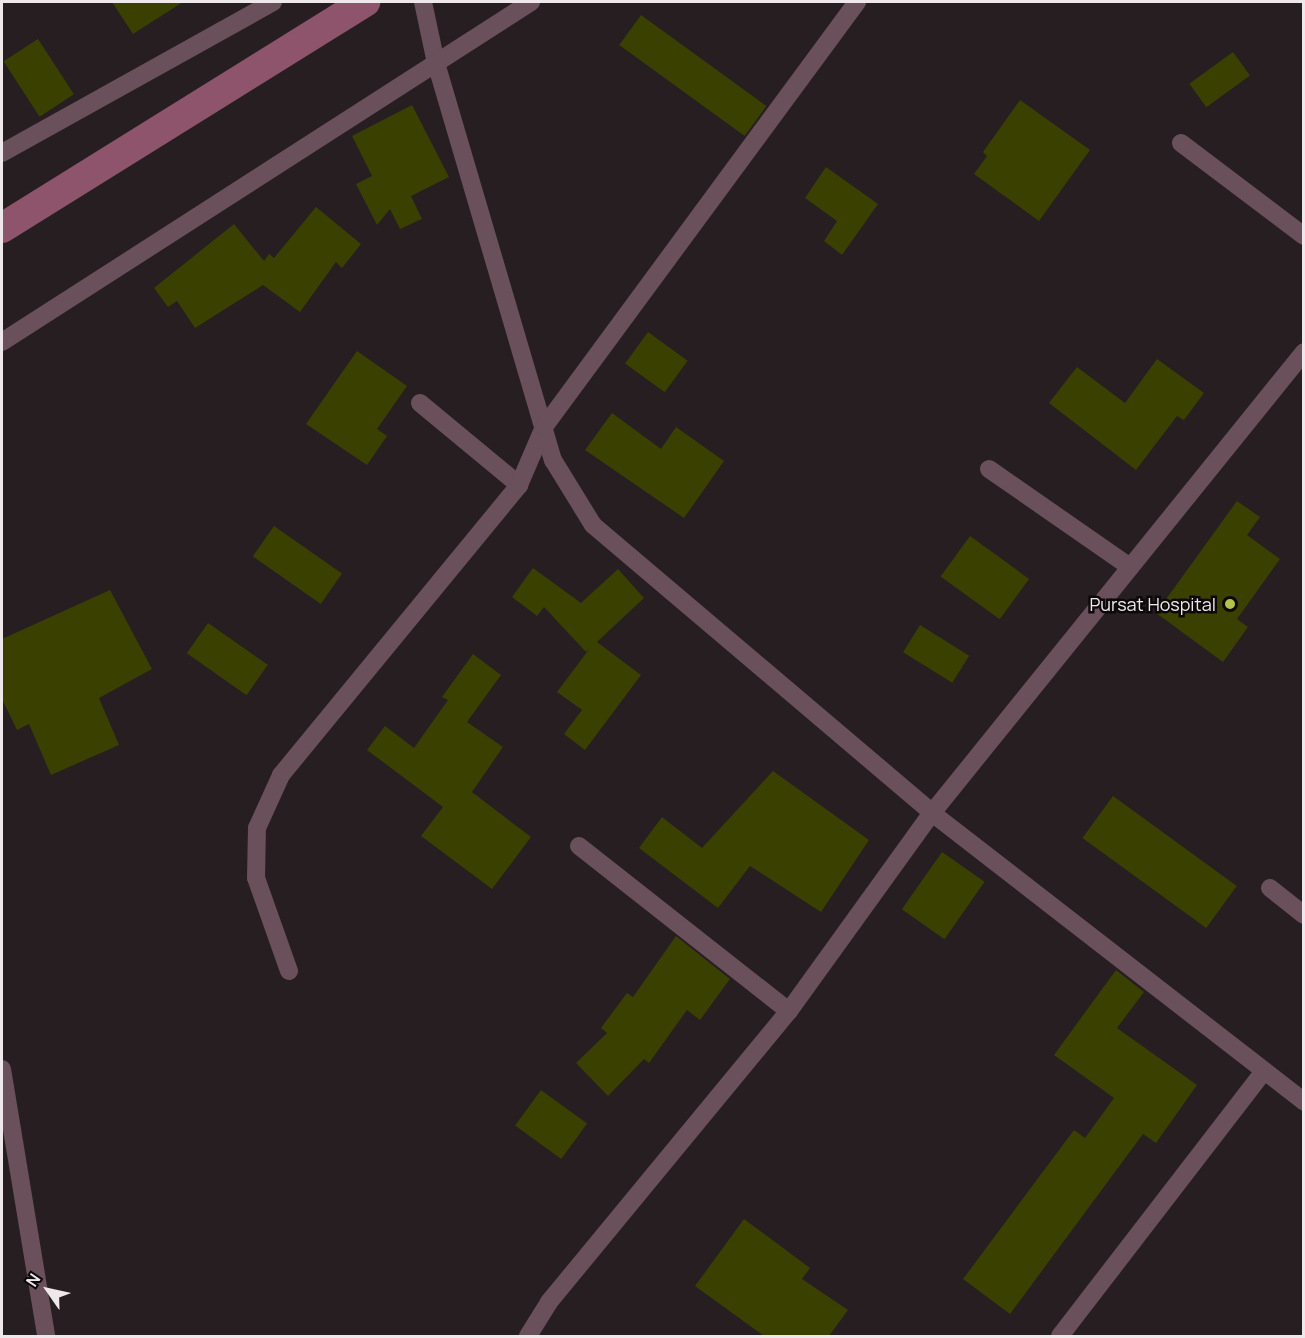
<!DOCTYPE html>
<html>
<head>
<meta charset="utf-8">
<style>
	body { margin:0 }
	#map { position:relative; width:1305px; height:1338px; overflow:hidden; background:#271e21; font-family:Manrope,sans-serif }
	div>[style] { position:absolute }
	.canal>* { height:30px; margin:-15px; padding:0 15px; transform-origin:15px; border-radius:15px; background:#8d546c }
	.building>* { inset:0; background:#394000; transform-origin:0 0 }
	.minor>* { height:18px; margin:-9px; padding:0 9px; transform-origin:9px; border-radius:9px; background:#69505a }
	.dots>* { width:16px; height:16px; translate:-50% -50%; box-sizing:border-box; border:3px solid #0d090b; border-radius:50% }
	span { translate:-50% -50%; white-space:nowrap; text-align:center; line-height:1.15; -webkit-text-stroke:5px #0d090b; paint-order:stroke }
	.poi-label { font-size:18px; color:#efe8eb }
	.right { translate:-100% -50%; text-align:right }
	.frame { position:absolute; inset:0; border:3px solid #efe8eb; pointer-events:none }
	.north { position:absolute; left:18px; top:1260px; width:60px; height:60px; -webkit-text-stroke:4px #0d090b; paint-order:stroke; rotate:304deg; font-size:16px; font-weight:700; line-height:24px; text-align:center; color:#efe8eb }
	.north::after { content:''; display:block; margin:auto; width:21px; height:27px; background:#efe8eb; clip-path:polygon(50% 0,100% 100%,50% 72%,0 100%) }
</style>
</head>
<body>
<div id="map">
	<div class="canal">
		<div style="left:2px;top:228px;width:428px;rotate:-31.9deg"></div>
	</div>
	<div class="building">
		<div style="clip-path:polygon(112px 2px,183px 2px,133px 34px)"></div>
		<div style="left:641px;top:15px;width:155px;height:37px;rotate:36deg"></div>
		<div style="left:38px;top:39px;width:66px;height:41px;rotate:57deg"></div>
		<div style="left:1233px;top:52px;width:29px;height:54px;rotate:54deg"></div>
		<div style="clip-path:polygon(1020px 100px,1090px 150px,1039px 221px,974px 174px,987px 156px,983px 152px)"></div>
		<div style="clip-path:polygon(412px 105px,449px 177px,411px 196px,422px 219px,400px 229px,390px 209px,377px 225px,356px 184px,372px 176px,352px 136px)"></div>
		<div style="clip-path:polygon(826px 167px,878px 204px,842px 255px,824px 241px,837px 221px,805px 198px)"></div>
		<div style="clip-path:polygon(316px 207px,361px 244px,342px 268px,336px 262px,300px 312px,263px 285px,195px 328px,177px 301px,168px 307px,154px 288px,234px 224px,264px 261px,269px 254px,274px 258px)"></div>
		<div style="left:648px;top:332px;width:49px;height:39px;rotate:36deg"></div>
		<div style="clip-path:polygon(357px 351px,407px 386px,377px 429px,387px 436px,367px 465px,306px 424px)"></div>
		<div style="clip-path:polygon(1157px 359px,1204px 393px,1184px 420px,1177px 416px,1136px 470px,1049px 403px,1077px 367px,1125px 403px)"></div>
		<div style="clip-path:polygon(612px 413px,661px 449px,676px 427px,724px 461px,684px 518px,585px 450px)"></div>
		<div style="clip-path:polygon(1237px 501px,1260px 517px,1247px 535px,1280px 559px,1237px 619px,1248px 627px,1223px 662px,1156px 613px)"></div>
		<div style="left:274px;top:526px;width:83px;height:37px;rotate:35deg"></div>
		<div style="left:970px;top:536px;width:73px;height:50px;rotate:36deg"></div>
		<div style="clip-path:polygon(533px 568px,581px 603px,618px 569px,644px 598px,597px 642px,641px 675px,585px 750px,564px 734px,582px 710px,557px 692px,590px 648px,586px 652px,544px 607px,537px 616px,512px 597px)"></div>
		<div style="clip-path:polygon(110px 590px,152px 669px,99px 698px,119px 745px,51px 775px,29px 724px,17px 730px,2px 699px,2px 639px)"></div>
		<div style="left:208px;top:623px;width:73px;height:37px;rotate:35deg"></div>
		<div style="left:920px;top:625px;width:58px;height:32px;rotate:32deg"></div>
		<div style="clip-path:polygon(473px 654px,501px 675px,467px 722px,503px 747px,472px 792px,531px 837px,492px 889px,421px 836px,443px 807px,367px 750px,385px 726px,414px 748px,448px 700px,442px 697px)"></div>
		<div style="clip-path:polygon(773px 771px,869px 840px,821px 912px,750px 866px,718px 908px,639px 848px,662px 817px,702px 848px)"></div>
		<div style="left:1113px;top:796px;width:153px;height:52px;rotate:36deg"></div>
		<div style="left:942px;top:852px;width:52px;height:70px;rotate:35deg"></div>
		<div style="clip-path:polygon(676px 936px,730px 979px,700px 1020px,687px 1010px,649px 1063px,644px 1059px,608px 1096px,576px 1063px,607px 1033px,601px 1028px,627px 993px,633px 997px)"></div>
		<div style="clip-path:polygon(1116px 970px,1144px 992px,1117px 1028px,1197px 1085px,1156px 1143px,1143px 1134px,1010px 1314px,963px 1279px,1074px 1130px,1085px 1138px,1114px 1098px,1054px 1055px)"></div>
		<div style="left:541px;top:1090px;width:57px;height:44px;rotate:36deg"></div>
		<div style="clip-path:polygon(744px 1219px,810px 1268px,802px 1279px,848px 1310px,829px 1336px,764px 1336px,695px 1286px)"></div>
	</div>
	<div class="minor">
		<div style="left:423px;top:2px;width:62px;rotate:78deg"></div>
		<div style="left:436px;top:63px;width:414px;rotate:73.6deg"></div>
		<div style="left:553px;top:460px;width:76px;rotate:58.4deg"></div>
		<div style="left:593px;top:525px;width:445px;rotate:40.3deg"></div>
		<div style="left:932px;top:813px;width:471px;rotate:37.8deg"></div>
		<div style="left:1181px;top:143px;width:154px;rotate:37.1deg"></div>
		<div style="left:2px;top:153px;width:310px;rotate:-29.1deg"></div>
		<div style="left:2px;top:342px;width:629px;rotate:-32.73deg"></div>
		<div style="left:420px;top:403px;width:129px;rotate:39.6deg"></div>
		<div style="left:989px;top:469px;width:172px;rotate:34.8deg"></div>
		<div style="left:579px;top:846px;width:267px;rotate:38.2deg"></div>
		<div style="left:1270px;top:888px;width:43px;rotate:38.5deg"></div>
		<div style="left:289px;top:971px;width:99px;rotate:-109.5deg"></div>
		<div style="left:256px;top:878px;width:50px;rotate:-88.9deg"></div>
		<div style="left:257px;top:828px;width:58px;rotate:-65.6deg"></div>
		<div style="left:281px;top:775px;width:375px;rotate:-50.6deg"></div>
		<div style="left:519px;top:485px;width:63px;rotate:-66.7deg"></div>
		<div style="left:544px;top:427px;width:528px;rotate:-53.63deg"></div>
		<div style="left:2px;top:1069px;width:271px;rotate:80.6deg"></div>
		<div style="left:528px;top:1336px;width:40px;rotate:-58deg"></div>
		<div style="left:549px;top:1302px;width:377px;rotate:-50.5deg"></div>
		<div style="left:789px;top:1011px;width:244px;rotate:-54.2deg"></div>
		<div style="left:932px;top:813px;width:592px;rotate:-51.1deg"></div>
		<div style="left:1060px;top:1336px;width:334px;rotate:-52.4deg"></div>
	</div>
	<div class="dots">
		<div style="left:1230px;top:604px;background:#b2c34c"></div>
	</div>
	<div class="poi-label">
		<span class="right" style="left:1216px;top:604px">Pursat Hospital</span>
	</div>
	<div class="frame"></div>
	<div class="north">N</div>
</div>
</body>
</html>
